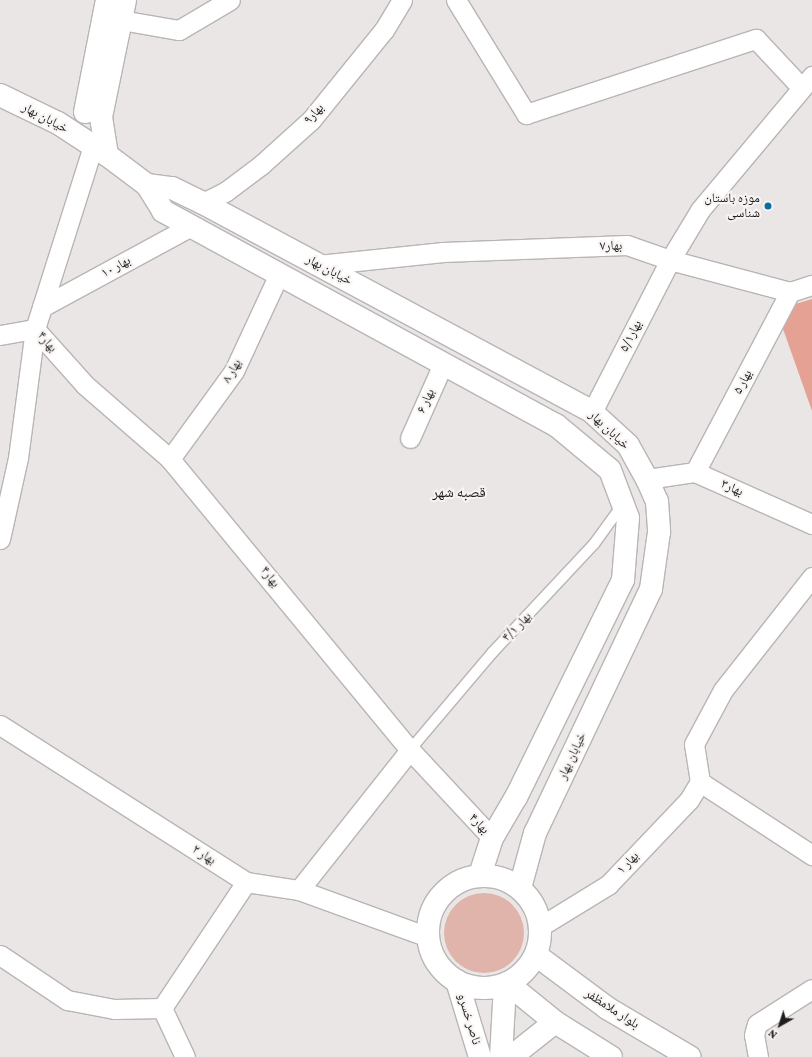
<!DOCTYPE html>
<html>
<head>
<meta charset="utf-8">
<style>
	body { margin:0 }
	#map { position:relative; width:812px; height:1057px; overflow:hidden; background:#eae6e6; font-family:"Crimson Pro","Noto Naskh Arabic",serif }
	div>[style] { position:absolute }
	.green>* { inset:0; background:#e0b4ab }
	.round { border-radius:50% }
	.building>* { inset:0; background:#e5a193 }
	.roads { filter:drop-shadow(1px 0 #b9b5b4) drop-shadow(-1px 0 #b9b5b4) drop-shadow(0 1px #b9b5b4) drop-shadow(0 -1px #b9b5b4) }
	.service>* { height:10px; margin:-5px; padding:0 5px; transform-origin:5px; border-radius:5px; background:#fff }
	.minor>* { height:19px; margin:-9.5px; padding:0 9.5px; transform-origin:9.5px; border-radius:9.5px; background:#fff }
	.secondary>* { height:22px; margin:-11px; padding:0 11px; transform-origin:11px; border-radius:11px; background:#fff }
	.secondary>.ring { margin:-11px; padding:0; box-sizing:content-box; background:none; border:22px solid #fff; border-radius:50% }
	.primary>* { height:22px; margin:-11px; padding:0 11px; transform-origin:11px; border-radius:11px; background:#fff }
	.dots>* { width:11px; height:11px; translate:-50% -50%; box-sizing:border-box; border:2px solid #f8f4f3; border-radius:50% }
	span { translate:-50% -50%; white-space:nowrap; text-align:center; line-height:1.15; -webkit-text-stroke:4px #f8f4f3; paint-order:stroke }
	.street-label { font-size:13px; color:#201f1e }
	.poi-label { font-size:13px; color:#201f1e }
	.right { translate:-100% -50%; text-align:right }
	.quarter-label { font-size:15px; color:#201f1e }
	.north { position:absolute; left:760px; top:1005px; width:40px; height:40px; -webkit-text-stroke:3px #f8f4f3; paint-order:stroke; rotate:219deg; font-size:11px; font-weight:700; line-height:16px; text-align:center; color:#201f1e }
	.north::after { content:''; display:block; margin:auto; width:14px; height:18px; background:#201f1e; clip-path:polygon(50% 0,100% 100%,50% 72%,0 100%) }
</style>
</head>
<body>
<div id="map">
	<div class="green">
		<div class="round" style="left:444px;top:893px;width:80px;height:80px"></div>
	</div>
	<div class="building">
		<div style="clip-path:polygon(812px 299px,812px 411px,782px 326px,792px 305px)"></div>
	</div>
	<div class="roads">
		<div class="service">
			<div style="left:410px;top:750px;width:127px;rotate:-49.8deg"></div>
			<div style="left:492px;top:653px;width:149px;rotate:-46.9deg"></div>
			<div style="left:594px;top:544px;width:49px;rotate:-54.1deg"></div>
		</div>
		<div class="minor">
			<div style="left:456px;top:0;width:134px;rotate:58.4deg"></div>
			<div style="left:526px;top:114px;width:242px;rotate:-18.1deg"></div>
			<div style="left:756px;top:39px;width:64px;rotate:46.9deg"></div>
			<div style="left:121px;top:20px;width:59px;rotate:9.8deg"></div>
			<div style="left:179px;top:30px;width:59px;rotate:-30.5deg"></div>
			<div style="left:203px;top:203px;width:25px;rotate:-27deg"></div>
			<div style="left:225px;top:192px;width:45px;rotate:-36.9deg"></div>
			<div style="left:261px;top:165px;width:67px;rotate:-42deg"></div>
			<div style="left:311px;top:120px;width:116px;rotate:-51deg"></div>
			<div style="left:384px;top:30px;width:35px;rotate:-59deg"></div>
			<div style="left:318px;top:265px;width:126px;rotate:-5.9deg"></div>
			<div style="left:443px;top:252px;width:184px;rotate:-2.2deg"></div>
			<div style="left:627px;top:245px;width:46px;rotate:19.2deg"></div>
			<div style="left:670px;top:260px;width:58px;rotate:-59deg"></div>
			<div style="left:700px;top:210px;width:175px;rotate:-50.1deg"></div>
			<div style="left:42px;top:307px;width:170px;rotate:-28.5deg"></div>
			<div style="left:0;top:335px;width:36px;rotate:-10deg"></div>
			<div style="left:35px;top:329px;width:75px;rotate:48.2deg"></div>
			<div style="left:85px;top:385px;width:113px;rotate:41deg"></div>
			<div style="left:170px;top:459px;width:377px;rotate:50.5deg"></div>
			<div style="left:410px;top:750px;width:120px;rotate:47deg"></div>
			<div style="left:592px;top:412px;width:171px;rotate:-62.8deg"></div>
			<div style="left:670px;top:260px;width:124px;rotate:14.9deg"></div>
			<div style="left:790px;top:292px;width:23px;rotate:-18deg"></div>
			<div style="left:410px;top:438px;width:81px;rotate:-66deg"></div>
			<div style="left:170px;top:459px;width:109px;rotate:-54deg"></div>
			<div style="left:234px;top:371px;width:107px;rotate:-65.1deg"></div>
			<div style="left:695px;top:472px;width:204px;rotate:-62.2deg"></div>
			<div style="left:647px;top:479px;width:49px;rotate:-8.3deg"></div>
			<div style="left:695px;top:472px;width:128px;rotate:24deg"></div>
			<div style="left:0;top:539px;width:83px;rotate:-77.5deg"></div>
			<div style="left:18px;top:458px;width:130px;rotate:-82.5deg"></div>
			<div style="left:35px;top:329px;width:192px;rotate:-72.4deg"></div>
			<div style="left:812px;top:577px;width:144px;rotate:128.2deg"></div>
			<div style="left:723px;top:690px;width:61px;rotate:118.2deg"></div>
			<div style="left:694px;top:744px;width:38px;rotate:81deg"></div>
			<div style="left:700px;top:782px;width:134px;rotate:33.1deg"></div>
			<div style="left:0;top:725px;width:292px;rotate:32.5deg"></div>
			<div style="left:246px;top:882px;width:54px;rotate:8.6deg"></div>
			<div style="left:299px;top:890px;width:137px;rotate:20deg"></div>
			<div style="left:299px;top:890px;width:179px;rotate:-51.6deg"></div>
			<div style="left:541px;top:926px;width:79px;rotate:-31.5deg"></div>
			<div style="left:608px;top:885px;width:117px;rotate:-46.4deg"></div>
			<div style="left:689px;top:800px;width:21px;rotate:-59deg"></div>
			<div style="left:0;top:955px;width:81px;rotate:33.9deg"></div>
			<div style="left:67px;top:1000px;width:48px;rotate:10.8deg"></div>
			<div style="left:114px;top:1009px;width:48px;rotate:-1.2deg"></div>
			<div style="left:162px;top:1008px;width:151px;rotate:-56.3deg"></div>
			<div style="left:162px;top:1008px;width:54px;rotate:64.9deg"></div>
			<div style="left:758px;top:1057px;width:22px;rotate:-100deg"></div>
			<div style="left:754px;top:1035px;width:11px;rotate:-75deg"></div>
			<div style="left:757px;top:1024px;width:65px;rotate:-32.5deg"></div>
		</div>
		<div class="secondary">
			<div style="left:0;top:95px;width:64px;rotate:25.8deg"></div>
			<div style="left:58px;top:123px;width:59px;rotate:33.1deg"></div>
			<div style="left:107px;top:155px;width:50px;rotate:36.9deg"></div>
			<div style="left:147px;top:185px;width:31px;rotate:58deg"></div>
			<div style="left:163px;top:211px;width:447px;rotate:28.6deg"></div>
			<div style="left:556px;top:425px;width:70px;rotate:39.8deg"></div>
			<div style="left:610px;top:470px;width:51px;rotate:69.4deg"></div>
			<div style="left:628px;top:518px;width:62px;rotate:94.6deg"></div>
			<div style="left:623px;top:580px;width:242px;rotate:116.2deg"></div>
			<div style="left:516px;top:797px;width:48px;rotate:120.3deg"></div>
			<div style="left:492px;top:838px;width:39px;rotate:108deg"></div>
			<div style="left:85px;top:112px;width:114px;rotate:-78.9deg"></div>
			<div style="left:107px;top:155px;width:38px;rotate:-99deg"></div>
			<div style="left:101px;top:117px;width:119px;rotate:-78.4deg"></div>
			<div style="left:147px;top:185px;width:25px;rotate:7deg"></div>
			<div style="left:172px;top:188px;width:34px;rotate:26deg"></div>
			<div style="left:203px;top:203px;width:442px;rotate:28.2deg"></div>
			<div style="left:592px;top:412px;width:49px;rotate:42.5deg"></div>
			<div style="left:628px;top:445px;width:39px;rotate:61deg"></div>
			<div style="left:647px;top:479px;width:24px;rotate:66deg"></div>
			<div style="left:657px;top:501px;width:31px;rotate:86deg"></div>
			<div style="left:659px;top:532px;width:58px;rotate:98deg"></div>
			<div style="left:651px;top:589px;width:270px;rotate:115.4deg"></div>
			<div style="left:535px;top:833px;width:57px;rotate:105.3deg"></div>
			<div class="ring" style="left:428px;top:876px;width:90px;height:90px"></div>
			<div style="left:536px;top:955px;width:89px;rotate:36.7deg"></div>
			<div style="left:607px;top:1008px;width:96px;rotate:30.6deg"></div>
			<div style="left:507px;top:983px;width:62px;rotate:39.1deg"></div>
			<div style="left:555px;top:1022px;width:66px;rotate:32deg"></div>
		</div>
		<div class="primary">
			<div style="left:457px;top:981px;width:79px;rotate:73.2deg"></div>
			<div style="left:501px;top:1057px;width:72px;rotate:-86.8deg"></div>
			<div style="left:511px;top:1057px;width:56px;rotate:-38.5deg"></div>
		</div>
	</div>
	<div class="dots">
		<div style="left:768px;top:206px;background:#0c6e9c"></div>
	</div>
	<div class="street-label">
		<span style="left:314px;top:114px;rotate:-48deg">بهار۹</span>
		<span style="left:45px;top:118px;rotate:28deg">خیابان بهار</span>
		<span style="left:611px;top:246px;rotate:-1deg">بهار۷</span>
		<span style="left:116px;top:267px;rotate:-28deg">بهار ۱۰</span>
		<span style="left:329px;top:270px;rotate:28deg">خیابان بهار</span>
		<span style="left:631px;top:336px;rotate:-63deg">بهار۵/۱</span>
		<span style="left:47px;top:342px;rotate:48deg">بهار۴</span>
		<span style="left:232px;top:371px;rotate:-60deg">بهار ۸</span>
		<span style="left:743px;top:382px;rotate:-62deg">بهار ۵</span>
		<span style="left:426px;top:401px;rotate:-66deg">بهار ۶</span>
		<span style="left:609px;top:430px;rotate:43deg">خیابان بهار</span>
		<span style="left:732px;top:488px;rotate:24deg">بهار۳</span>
		<span style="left:270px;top:577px;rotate:51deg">بهار۴</span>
		<span style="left:517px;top:627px;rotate:-47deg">بهار ۴/۱</span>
		<span style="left:572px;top:756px;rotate:-65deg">خیابان بهار</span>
		<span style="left:479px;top:824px;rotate:47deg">بهار۴</span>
		<span style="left:204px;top:855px;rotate:32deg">بهار ۲</span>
		<span style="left:628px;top:863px;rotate:-47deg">بهار ۱</span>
		<span style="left:612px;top:1009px;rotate:33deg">بلوار ملامظفر</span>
		<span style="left:469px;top:1019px;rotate:73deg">ناصر خسرو</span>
	</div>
	<div class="poi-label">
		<span class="right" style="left:760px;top:206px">موزه باستان<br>شناسی</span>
	</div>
	<div class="quarter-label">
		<span style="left:459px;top:493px">قصبه شهر</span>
	</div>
	<div class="north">N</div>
</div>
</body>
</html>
